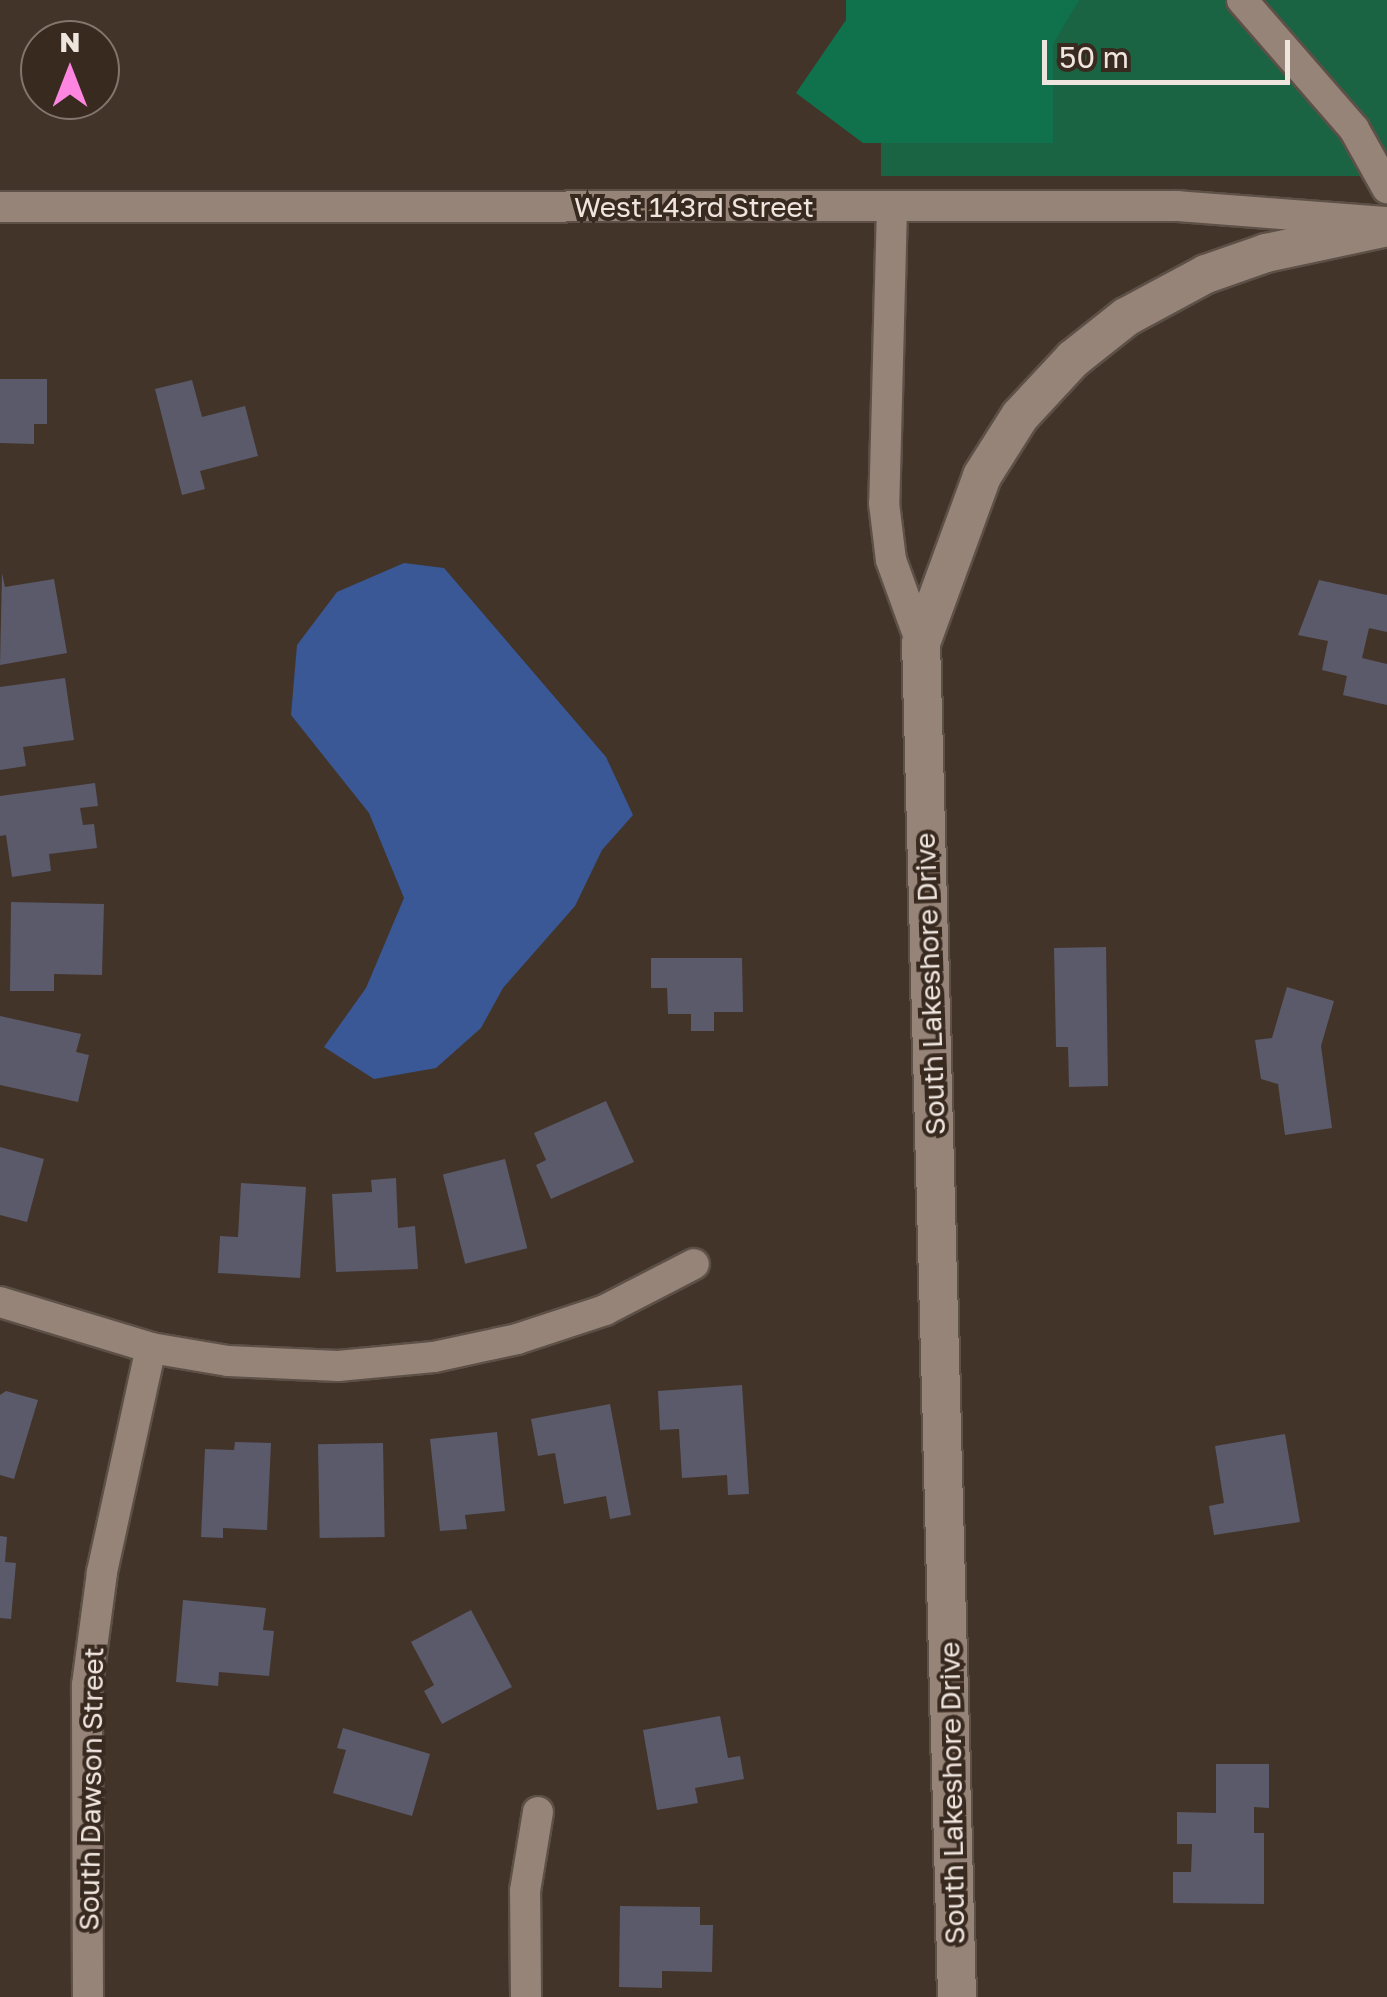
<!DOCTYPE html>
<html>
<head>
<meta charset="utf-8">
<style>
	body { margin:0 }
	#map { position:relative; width:1387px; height:1997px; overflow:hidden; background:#43342a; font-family:"Golos Text",sans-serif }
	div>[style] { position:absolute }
	.green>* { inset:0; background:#1a6444; transform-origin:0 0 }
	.forest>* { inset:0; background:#0f724c }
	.water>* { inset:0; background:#395895 }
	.building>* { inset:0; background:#5a5a6b; transform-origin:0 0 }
	.roads { filter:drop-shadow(2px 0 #5d5047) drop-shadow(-2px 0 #5d5047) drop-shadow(0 2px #5d5047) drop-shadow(0 -2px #5d5047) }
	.minor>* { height:30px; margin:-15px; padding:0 15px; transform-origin:15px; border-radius:15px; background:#968479 }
	.tertiary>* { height:38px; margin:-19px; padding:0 19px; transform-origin:19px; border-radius:19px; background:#968479 }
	span { translate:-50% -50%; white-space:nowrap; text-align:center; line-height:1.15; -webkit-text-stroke:8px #392a20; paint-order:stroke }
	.street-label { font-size:28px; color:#efe5df }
	.north { position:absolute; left:20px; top:20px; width:100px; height:100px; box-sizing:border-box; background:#392a20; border:2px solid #82756c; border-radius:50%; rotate:0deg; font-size:28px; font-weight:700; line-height:40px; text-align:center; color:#efe5df }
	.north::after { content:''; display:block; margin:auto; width:35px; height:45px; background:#fe85e0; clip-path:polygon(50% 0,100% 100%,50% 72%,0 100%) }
	.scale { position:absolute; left:1042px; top:40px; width:248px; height:45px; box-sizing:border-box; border:5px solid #efe5df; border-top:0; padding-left:12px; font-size:30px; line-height:35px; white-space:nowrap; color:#efe5df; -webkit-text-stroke:8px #392a20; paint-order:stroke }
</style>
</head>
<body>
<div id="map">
	<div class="green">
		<div style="left:881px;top:0;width:506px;height:176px"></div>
	</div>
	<div class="forest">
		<div style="clip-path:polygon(846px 0,1079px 0,1053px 44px,1053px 143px,863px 143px,796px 93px,846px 20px)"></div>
	</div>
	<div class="water">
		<div style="clip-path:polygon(404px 563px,444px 568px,606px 757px,633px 815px,602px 850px,575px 906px,503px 988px,481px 1028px,436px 1068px,374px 1079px,324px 1047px,366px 988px,404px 898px,369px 813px,291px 715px,297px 645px,337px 592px)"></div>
	</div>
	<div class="building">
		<div style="clip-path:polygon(0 379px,47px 379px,47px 424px,34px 424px,34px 444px,0 443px)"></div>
		<div style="clip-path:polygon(192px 380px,202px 417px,245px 406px,258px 456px,200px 471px,205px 489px,182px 495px,155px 389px)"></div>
		<div style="clip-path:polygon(2px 573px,5px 587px,54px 579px,67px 653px,0 665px)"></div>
		<div style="clip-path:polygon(1319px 580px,1387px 595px,1387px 632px,1369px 628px,1362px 658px,1387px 664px,1387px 705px,1343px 695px,1347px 676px,1322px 670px,1328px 641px,1298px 635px)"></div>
		<div style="clip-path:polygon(65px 678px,74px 740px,23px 747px,26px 766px,0 770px,0 687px)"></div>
		<div style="clip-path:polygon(95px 783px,98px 806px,80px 808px,83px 825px,94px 824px,97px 848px,49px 854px,51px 871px,12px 877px,6px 835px,0 836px,0 796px)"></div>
		<div style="clip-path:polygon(11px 902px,104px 904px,102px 975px,54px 974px,54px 991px,10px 991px)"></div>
		<div style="clip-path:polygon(1106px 947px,1108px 1086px,1069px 1087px,1068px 1047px,1056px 1047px,1054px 948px)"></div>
		<div style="clip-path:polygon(651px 958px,742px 958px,743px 1012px,714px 1012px,714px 1031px,691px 1031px,691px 1014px,668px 1014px,667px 988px,651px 988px)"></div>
		<div style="clip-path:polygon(1287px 987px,1334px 1001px,1321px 1046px,1332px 1128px,1285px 1135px,1278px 1084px,1261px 1079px,1255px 1040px,1272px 1038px)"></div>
		<div style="clip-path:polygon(0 1016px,81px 1034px,76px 1052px,89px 1055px,78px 1102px,0 1085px)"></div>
		<div style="clip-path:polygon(606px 1101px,634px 1162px,551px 1199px,536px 1165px,546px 1160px,534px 1133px)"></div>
		<div style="clip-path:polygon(0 1147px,44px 1159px,27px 1222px,0 1215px)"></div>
		<div style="left:505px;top:1159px;width:92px;height:64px;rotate:76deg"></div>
		<div style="clip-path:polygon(396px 1178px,398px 1228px,415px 1226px,418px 1269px,336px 1272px,332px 1194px,372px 1192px,371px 1180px)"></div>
		<div style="clip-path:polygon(241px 1183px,306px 1187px,300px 1278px,218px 1273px,220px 1236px,238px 1237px)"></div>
		<div style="clip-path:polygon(742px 1385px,749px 1494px,728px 1495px,727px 1475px,682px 1478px,679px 1429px,660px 1430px,658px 1391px)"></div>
		<div style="clip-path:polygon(6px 1391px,38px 1400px,14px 1479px,0 1475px,0 1395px)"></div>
		<div style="clip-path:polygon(610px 1404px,631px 1515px,610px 1519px,606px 1496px,564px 1504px,555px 1453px,538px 1456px,531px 1419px)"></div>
		<div style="clip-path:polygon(497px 1432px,505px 1511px,465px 1515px,467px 1529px,440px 1531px,430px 1439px)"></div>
		<div style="clip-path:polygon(1285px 1434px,1300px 1522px,1214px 1535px,1209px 1506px,1224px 1503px,1215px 1446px)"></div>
		<div style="clip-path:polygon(235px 1442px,271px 1443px,267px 1530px,223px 1528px,223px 1538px,201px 1537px,205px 1449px,234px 1450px)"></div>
		<div style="left:383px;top:1443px;width:94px;height:65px;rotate:89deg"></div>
		<div style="clip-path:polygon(0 1536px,7px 1537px,5px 1562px,16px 1563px,11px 1619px,0 1618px)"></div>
		<div style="clip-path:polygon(183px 1600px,266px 1608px,263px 1630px,274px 1631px,269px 1676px,219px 1672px,218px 1686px,176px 1682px)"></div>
		<div style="clip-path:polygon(471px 1610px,512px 1687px,442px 1724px,424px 1691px,434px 1685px,411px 1642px)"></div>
		<div style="clip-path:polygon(720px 1716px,728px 1758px,740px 1756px,744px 1779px,695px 1788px,698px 1803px,657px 1810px,643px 1730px)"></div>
		<div style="clip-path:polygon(343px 1728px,430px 1754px,412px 1816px,333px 1793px,346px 1750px,337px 1748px)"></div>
		<div style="clip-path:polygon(1216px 1764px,1269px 1764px,1269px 1808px,1254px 1807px,1254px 1833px,1264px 1833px,1264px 1904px,1173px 1903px,1173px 1872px,1191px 1872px,1192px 1844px,1177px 1844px,1177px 1812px,1216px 1813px)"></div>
		<div style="clip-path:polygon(620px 1906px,700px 1907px,700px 1925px,713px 1925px,712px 1972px,662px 1971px,662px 1988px,619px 1987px)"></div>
	</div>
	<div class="roads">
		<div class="minor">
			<div style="left:1242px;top:0;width:171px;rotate:49deg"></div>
			<div style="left:1354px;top:129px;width:68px;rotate:60.8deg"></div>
			<div style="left:0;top:207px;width:1177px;rotate:-0.05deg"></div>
			<div style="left:1177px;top:206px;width:210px;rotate:4.4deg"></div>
			<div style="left:892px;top:207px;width:296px;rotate:91.5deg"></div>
			<div style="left:884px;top:503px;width:57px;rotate:83deg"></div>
			<div style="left:891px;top:560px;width:88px;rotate:70.1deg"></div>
			<div style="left:0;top:1302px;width:158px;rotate:16.9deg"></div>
			<div style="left:151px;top:1348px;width:78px;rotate:9.6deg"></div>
			<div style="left:228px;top:1361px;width:110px;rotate:2.6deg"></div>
			<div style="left:338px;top:1366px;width:96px;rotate:-5.4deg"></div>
			<div style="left:434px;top:1357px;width:85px;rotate:-12.2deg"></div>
			<div style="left:517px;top:1339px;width:93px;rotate:-18.2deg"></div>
			<div style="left:605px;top:1310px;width:100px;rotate:-27.3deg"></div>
			<div style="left:88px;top:1997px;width:312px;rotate:-90.2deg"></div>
			<div style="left:87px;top:1685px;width:114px;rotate:-82.4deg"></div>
			<div style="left:102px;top:1572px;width:229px;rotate:-77.7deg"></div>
			<div style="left:526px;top:1997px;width:106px;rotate:-90.5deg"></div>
			<div style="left:525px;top:1891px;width:80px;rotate:-80.7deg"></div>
		</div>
		<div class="tertiary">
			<div style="left:957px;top:1997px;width:1354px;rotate:-91.52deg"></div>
			<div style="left:921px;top:643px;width:178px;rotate:-69.9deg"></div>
			<div style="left:982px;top:476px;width:71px;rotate:-57.7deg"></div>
			<div style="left:1020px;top:416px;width:78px;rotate:-47.1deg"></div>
			<div style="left:1073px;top:359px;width:68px;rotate:-38.4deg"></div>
			<div style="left:1126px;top:317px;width:91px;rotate:-28.3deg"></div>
			<div style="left:1206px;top:274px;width:64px;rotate:-19.3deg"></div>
			<div style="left:1266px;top:253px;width:124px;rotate:-12.1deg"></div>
		</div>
	</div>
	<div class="street-label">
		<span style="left:694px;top:207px">West 143rd Street</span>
		<span style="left:930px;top:984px;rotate:-92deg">South Lakeshore Drive</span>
		<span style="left:91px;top:1789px;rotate:-89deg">South Dawson Street</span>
		<span style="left:952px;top:1793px;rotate:-91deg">South Lakeshore Drive</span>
	</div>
	<div class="north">N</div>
	<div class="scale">50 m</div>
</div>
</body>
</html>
